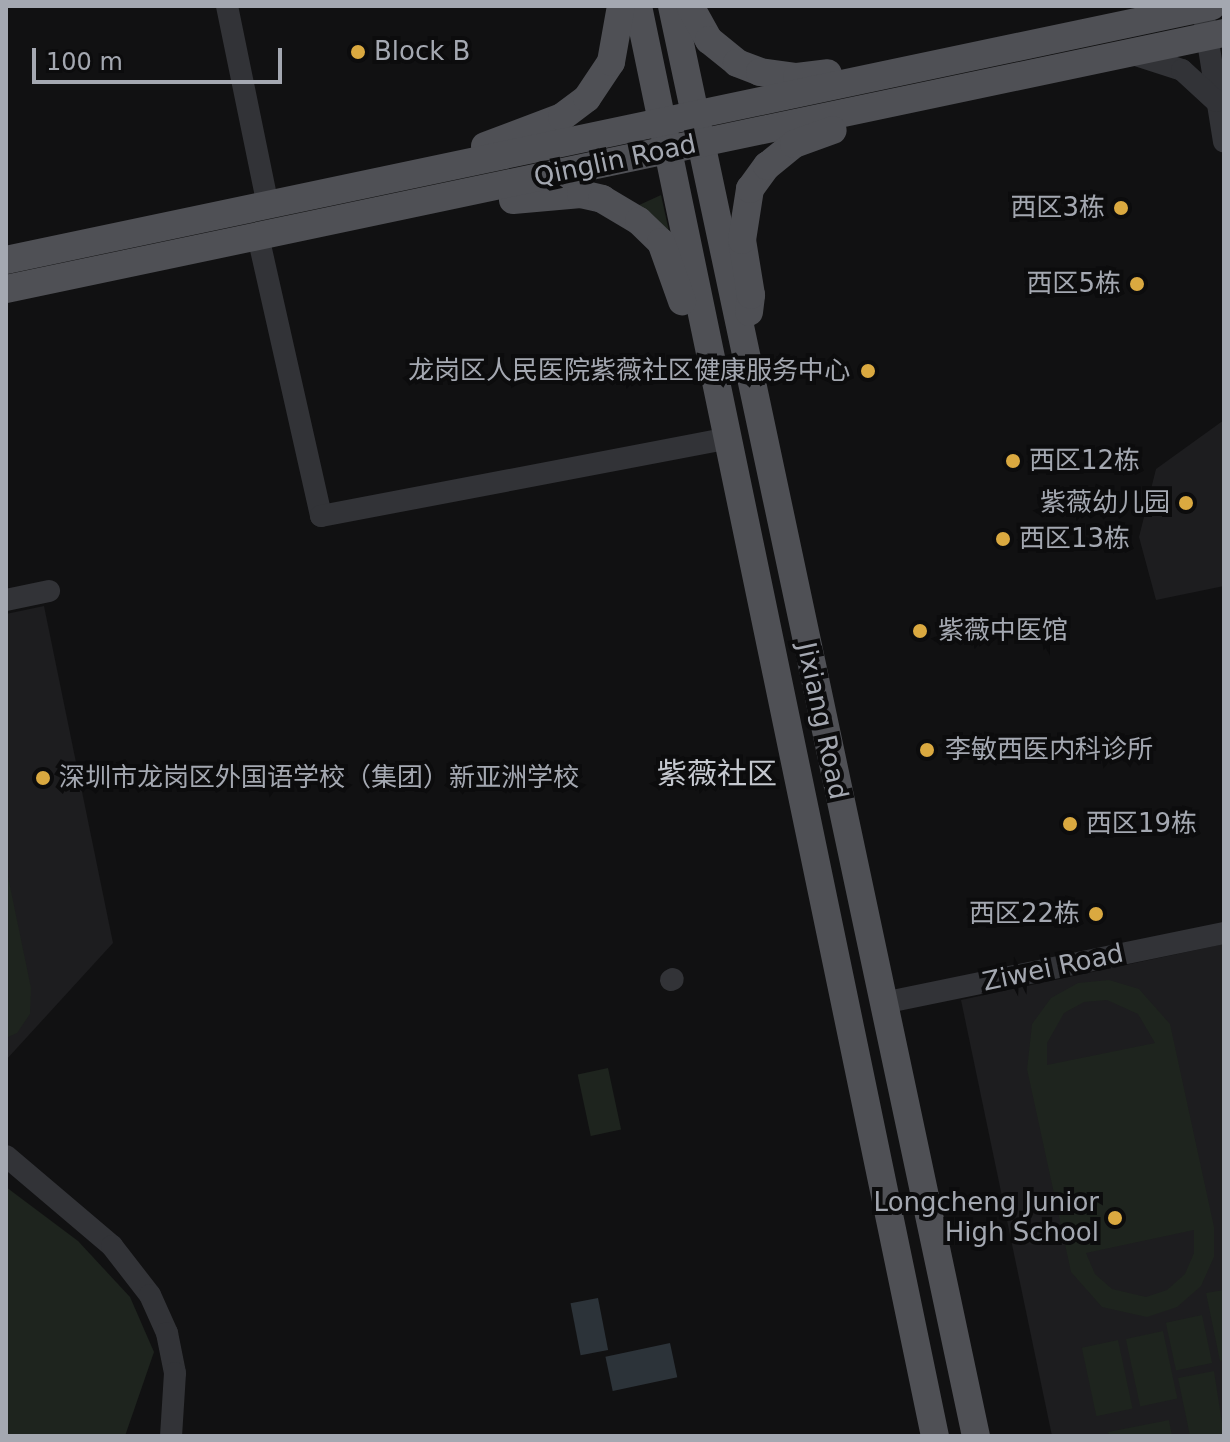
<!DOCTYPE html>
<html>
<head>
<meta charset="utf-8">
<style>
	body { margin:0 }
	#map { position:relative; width:1230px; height:1442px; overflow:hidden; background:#111112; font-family:"DejaVu Sans","Noto Sans SC",sans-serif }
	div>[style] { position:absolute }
	.built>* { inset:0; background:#1d1d1f }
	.green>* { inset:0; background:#1e241e; transform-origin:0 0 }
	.water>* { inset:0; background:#2c3339; transform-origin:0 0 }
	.minor>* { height:22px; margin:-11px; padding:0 11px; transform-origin:11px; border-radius:11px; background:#323337 }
	.major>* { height:28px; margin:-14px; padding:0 14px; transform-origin:14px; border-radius:14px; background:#4f5055 }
	.dots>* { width:22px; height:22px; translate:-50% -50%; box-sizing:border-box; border:4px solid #0c0c0d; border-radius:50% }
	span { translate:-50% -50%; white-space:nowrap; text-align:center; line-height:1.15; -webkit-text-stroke:8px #0c0c0d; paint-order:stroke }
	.poi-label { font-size:26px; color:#a4a8b1 }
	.left { translate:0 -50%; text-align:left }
	.right { translate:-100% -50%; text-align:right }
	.street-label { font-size:26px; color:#a4a8b1 }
	.quarter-label { font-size:30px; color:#c4c7ce }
	.frame { position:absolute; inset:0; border:8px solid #a4a8b1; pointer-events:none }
	.scale { position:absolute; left:32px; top:48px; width:250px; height:36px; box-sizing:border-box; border:4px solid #a4a8b1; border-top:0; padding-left:10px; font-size:24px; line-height:28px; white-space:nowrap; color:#a4a8b1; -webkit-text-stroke:6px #0c0c0d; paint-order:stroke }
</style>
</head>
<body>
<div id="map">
	<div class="built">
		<div style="clip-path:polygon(1224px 420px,1224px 586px,1156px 600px,1139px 537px,1156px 469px)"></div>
		<div style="clip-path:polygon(44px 606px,113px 943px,6px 1060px,6px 614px)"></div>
		<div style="clip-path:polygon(1224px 944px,1224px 1436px,1052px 1436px,961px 1000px)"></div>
	</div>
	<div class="green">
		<div style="clip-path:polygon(661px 195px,674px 254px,637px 206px)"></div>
		<div style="clip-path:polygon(6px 867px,31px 988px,30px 1014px,17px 1033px,6px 1038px)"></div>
		<div style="clip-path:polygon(evenodd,1109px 980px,1139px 989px,1170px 1024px,1214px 1227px,1214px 1257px,1201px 1286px,1177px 1307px,1147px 1317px,1102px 1307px,1071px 1272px,1027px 1069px,1032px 1024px,1051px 998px,1078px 983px,1109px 980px,1107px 1000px,1138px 1014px,1155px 1043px,1047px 1065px,1047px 1043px,1064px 1013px,1084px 1002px,1107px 1000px,1109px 980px,1194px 1230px,1194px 1253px,1185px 1274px,1167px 1290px,1146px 1297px,1112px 1289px,1095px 1274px,1086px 1253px,1194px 1230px)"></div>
		<div style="left:608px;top:1068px;width:63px;height:31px;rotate:78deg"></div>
		<div style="clip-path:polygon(6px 1187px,78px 1241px,130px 1297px,154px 1352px,125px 1436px,6px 1436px)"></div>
		<div style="clip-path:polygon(1224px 1290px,1224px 1360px,1220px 1361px,1206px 1293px)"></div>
		<div style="left:1202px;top:1315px;width:49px;height:37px;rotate:78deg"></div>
		<div style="left:1163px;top:1331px;width:69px;height:38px;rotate:78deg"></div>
		<div style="left:1118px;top:1340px;width:70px;height:37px;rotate:78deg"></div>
		<div style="clip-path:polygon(1214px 1371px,1224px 1436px,1190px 1436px,1178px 1378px)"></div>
		<div style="clip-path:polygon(1169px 1420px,1172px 1436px,1109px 1436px,1108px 1432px)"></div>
	</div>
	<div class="water">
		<div style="left:598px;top:1298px;width:53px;height:28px;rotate:79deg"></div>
		<div style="left:670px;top:1343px;width:35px;height:66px;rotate:78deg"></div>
	</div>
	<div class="minor">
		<div style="left:227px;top:6px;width:203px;rotate:78.4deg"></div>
		<div style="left:1205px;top:23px;width:120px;rotate:80.9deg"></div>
		<div style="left:1136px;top:55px;width:48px;rotate:18.1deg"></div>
		<div style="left:1182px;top:70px;width:46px;rotate:42.4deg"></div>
		<div style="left:258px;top:236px;width:287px;rotate:77.3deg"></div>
		<div style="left:321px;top:516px;width:414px;rotate:-10.8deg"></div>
		<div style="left:6px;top:600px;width:44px;rotate:-11.8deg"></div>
		<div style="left:671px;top:980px;width:2px;rotate:-27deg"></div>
		<div style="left:883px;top:1003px;width:348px;rotate:-11.6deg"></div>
		<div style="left:6px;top:1156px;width:139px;rotate:40.3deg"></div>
		<div style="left:112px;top:1246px;width:62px;rotate:52.2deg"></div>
		<div style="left:150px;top:1295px;width:42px;rotate:65.9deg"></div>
		<div style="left:167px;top:1333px;width:41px;rotate:78.7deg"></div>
		<div style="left:175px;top:1373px;width:63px;rotate:93.6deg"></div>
	</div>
	<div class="major">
		<div style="left:638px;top:6px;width:1461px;rotate:78.27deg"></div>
		<div style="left:672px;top:6px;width:1462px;rotate:78deg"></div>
		<div style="left:690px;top:6px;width:39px;rotate:61deg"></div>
		<div style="left:709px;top:40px;width:36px;rotate:39deg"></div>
		<div style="left:737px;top:63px;width:25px;rotate:21deg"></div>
		<div style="left:760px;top:72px;width:37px;rotate:8deg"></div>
		<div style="left:797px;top:77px;width:31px;rotate:-7deg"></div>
		<div style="left:485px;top:146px;width:82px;rotate:-20.6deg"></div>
		<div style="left:562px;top:117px;width:31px;rotate:-37deg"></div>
		<div style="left:587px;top:98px;width:43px;rotate:-56.3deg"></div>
		<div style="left:611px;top:62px;width:57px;rotate:-79.9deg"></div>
		<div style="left:513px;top:200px;width:68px;rotate:-5deg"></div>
		<div style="left:581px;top:194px;width:22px;rotate:13deg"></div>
		<div style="left:602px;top:199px;width:43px;rotate:30.7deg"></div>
		<div style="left:639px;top:221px;width:30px;rotate:44deg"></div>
		<div style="left:661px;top:242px;width:63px;rotate:70.4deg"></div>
		<div style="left:6px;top:260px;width:1232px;rotate:-11.89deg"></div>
		<div style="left:6px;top:289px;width:1245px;rotate:-11.87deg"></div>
		<div style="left:749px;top:312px;width:17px;rotate:-83deg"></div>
		<div style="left:751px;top:295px;width:56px;rotate:-99.3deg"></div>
		<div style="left:742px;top:240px;width:52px;rotate:-81.1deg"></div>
		<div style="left:750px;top:189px;width:29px;rotate:-54deg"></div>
		<div style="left:767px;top:166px;width:35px;rotate:-39deg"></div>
		<div style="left:794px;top:144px;width:41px;rotate:-19.7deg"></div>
	</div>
	<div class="dots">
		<div style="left:358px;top:52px;background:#daa940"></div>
		<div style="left:1121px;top:208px;background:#daa940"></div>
		<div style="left:1137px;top:284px;background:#daa940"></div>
		<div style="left:868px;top:371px;background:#daa940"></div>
		<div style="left:1013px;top:461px;background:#daa940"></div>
		<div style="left:1186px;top:503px;background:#daa940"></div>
		<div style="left:1003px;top:539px;background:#daa940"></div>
		<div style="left:920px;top:631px;background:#daa940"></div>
		<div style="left:927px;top:750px;background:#daa940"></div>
		<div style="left:43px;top:778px;background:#daa940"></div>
		<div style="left:1070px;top:824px;background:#daa940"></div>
		<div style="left:1096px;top:914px;background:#daa940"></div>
		<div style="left:1115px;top:1218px;background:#daa940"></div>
	</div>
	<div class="poi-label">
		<span class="left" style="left:374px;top:52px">Block B</span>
		<span class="right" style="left:1105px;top:208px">西区3栋</span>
		<span class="right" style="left:1121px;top:284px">西区5栋</span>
		<span class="right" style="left:850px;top:371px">龙岗区人民医院紫薇社区健康服务中心</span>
		<span class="left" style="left:1029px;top:461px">西区12栋</span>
		<span class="right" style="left:1170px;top:503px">紫薇幼儿园</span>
		<span class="left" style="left:1019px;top:539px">西区13栋</span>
		<span class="left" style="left:938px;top:631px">紫薇中医馆</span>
		<span class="left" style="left:945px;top:750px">李敏西医内科诊所</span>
		<span class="left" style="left:59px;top:778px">深圳市龙岗区外国语学校（集团）新亚洲学校</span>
		<span class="left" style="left:1086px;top:824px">西区19栋</span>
		<span class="right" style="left:1080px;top:914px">西区22栋</span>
		<span class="right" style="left:1099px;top:1218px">Longcheng Junior<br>High School</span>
	</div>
	<div class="street-label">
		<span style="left:615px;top:161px;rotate:-12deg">Qinglin Road</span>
		<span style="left:822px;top:721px;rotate:78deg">Jixiang Road</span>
		<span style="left:1053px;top:968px;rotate:-12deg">Ziwei Road</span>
	</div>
	<div class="quarter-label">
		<span style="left:717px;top:774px">紫薇社区</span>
	</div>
	<div class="frame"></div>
	<div class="scale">100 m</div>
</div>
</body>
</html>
